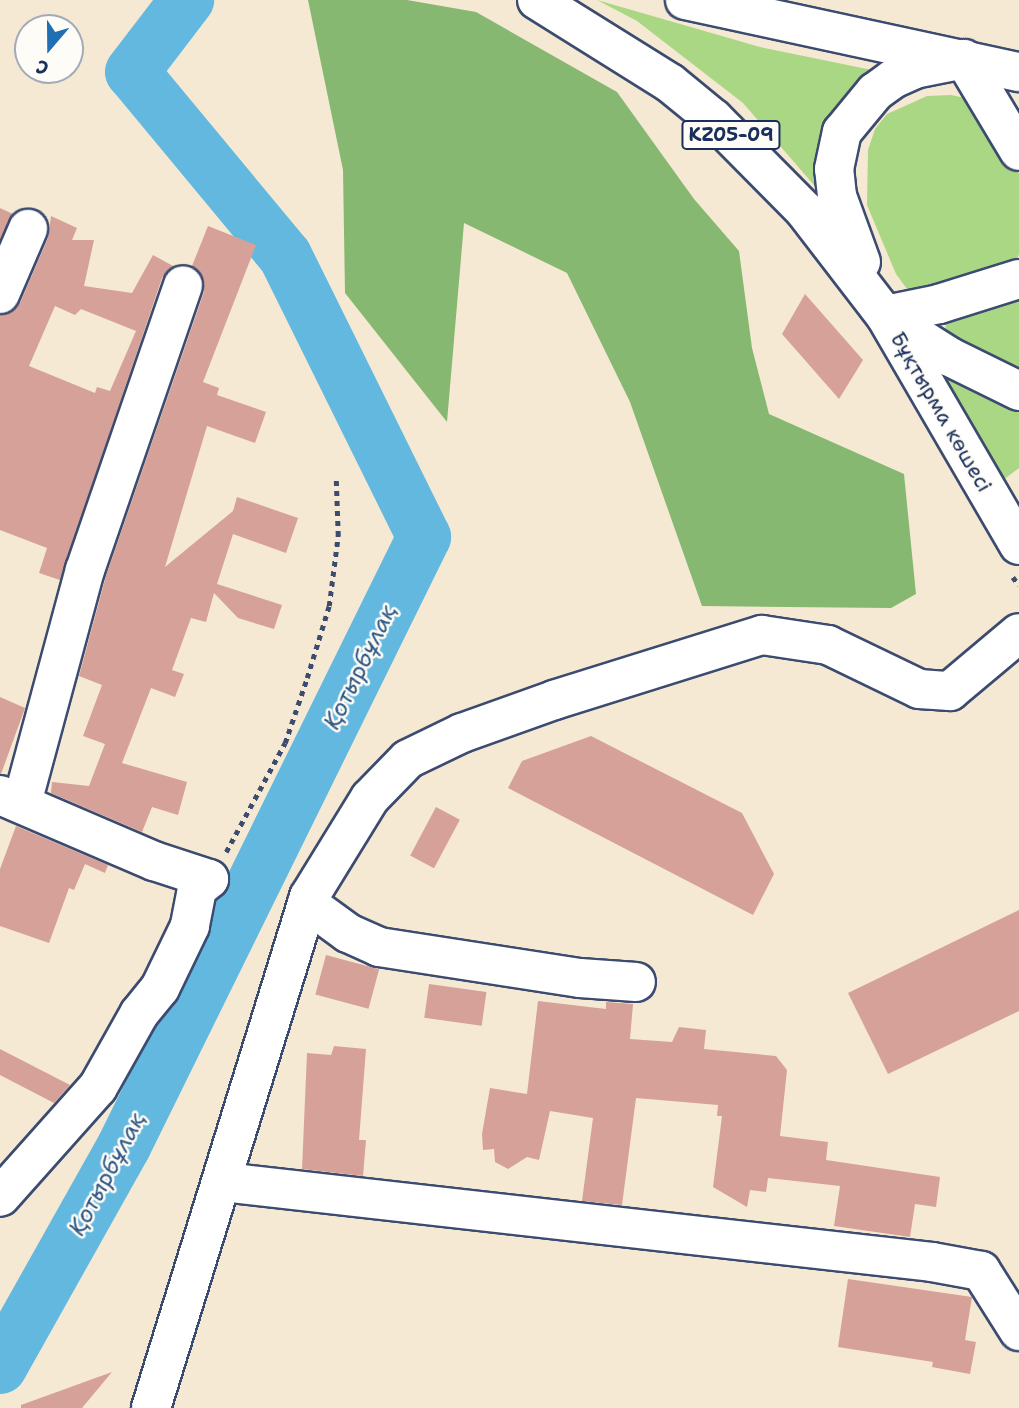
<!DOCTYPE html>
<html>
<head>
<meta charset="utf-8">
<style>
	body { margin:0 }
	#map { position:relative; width:1019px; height:1408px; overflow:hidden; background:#f5e9d3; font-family:"Shantell Sans",sans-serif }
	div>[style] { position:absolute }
	.green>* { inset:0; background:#aad783 }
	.forest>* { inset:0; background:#87b871 }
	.river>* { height:54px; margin:-27px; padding:0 27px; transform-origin:27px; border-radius:27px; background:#63b8e0 }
	.building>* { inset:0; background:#d6a198; transform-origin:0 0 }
	.path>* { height:4.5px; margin-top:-2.25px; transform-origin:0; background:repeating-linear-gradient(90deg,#3c4b70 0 5px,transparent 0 10px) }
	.roads { filter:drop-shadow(2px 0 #3c4b70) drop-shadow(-2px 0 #3c4b70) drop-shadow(0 2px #3c4b70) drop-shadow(0 -2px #3c4b70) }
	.minor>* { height:38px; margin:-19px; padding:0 19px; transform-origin:19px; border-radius:19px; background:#fff }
	.major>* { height:38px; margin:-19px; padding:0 19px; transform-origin:19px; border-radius:19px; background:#fff }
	span { translate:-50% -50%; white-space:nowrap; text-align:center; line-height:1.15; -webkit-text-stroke:5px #fdfcf7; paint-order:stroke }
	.shield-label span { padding:2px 5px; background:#fdfcf7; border:2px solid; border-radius:5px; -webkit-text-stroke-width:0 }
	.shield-label { font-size:19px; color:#1b2f5e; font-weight:700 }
	.street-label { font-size:21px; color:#1b2f5e }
	.water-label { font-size:23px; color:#315885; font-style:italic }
	.north { position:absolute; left:14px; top:14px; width:70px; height:70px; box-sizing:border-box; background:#fdfcf7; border:2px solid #a3aaba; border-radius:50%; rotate:200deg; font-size:19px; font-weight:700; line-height:28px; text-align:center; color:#1b2f5e }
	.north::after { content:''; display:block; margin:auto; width:24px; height:32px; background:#1f6fb2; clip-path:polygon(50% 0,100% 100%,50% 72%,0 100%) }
</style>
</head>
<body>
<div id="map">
	<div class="green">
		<div style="clip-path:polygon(597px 0,760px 47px,872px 70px,854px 86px,831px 119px,826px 199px,743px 103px,637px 21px)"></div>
		<div style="clip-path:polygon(951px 95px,965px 98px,985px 117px,1019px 174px,1019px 254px,1016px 263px,910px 293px,896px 274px,867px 205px,868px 150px,875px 129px,887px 114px,927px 96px)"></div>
		<div style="clip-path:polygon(1019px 294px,1019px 374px,952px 339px,945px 330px,947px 321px)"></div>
		<div style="clip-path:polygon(920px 347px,1019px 406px,1019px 468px,1003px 480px)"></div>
	</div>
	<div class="forest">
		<div style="clip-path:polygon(308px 0,407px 0,476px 12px,617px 92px,694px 199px,739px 251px,752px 348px,769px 414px,904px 474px,916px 594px,891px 608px,702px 606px,630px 402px,567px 273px,464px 223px,447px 422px,345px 293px,343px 170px)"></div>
	</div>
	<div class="river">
		<div style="left:0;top:1367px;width:253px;rotate:-60.7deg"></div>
		<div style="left:124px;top:1146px;width:679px;rotate:-63.77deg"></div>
		<div style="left:424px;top:537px;width:313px;rotate:-116.3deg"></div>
		<div style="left:285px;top:256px;width:239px;rotate:-129.7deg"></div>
		<div style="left:132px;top:72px;width:91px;rotate:-52.6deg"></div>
	</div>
	<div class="building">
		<div style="clip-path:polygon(0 208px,13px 214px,0 239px)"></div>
		<div style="clip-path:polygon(evenodd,51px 216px,77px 228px,72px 240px,94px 240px,84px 286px,132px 293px,153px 255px,173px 266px,162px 278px,60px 580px,39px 573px,47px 548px,0 530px,0 315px,12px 312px,20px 303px,48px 238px,51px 216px,55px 306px,75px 315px,81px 309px,136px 331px,110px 391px,97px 387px,95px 393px,29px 366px,55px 306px)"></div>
		<div style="clip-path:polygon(208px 226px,256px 245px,203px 382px,219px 388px,217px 395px,266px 412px,255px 443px,207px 426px,165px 567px,233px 511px,237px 497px,298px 518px,286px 553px,233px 534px,217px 584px,282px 605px,274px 629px,238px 618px,214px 593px,206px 622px,191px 618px,172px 670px,184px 674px,175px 697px,151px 688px,122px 763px,187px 782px,178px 815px,152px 807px,142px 832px,51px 793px,52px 782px,89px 786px,105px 744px,83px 736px,102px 685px,79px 676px,106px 576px,204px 292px,204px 280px,192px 266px)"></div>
		<div style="clip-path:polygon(805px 294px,863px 360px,839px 399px,782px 334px)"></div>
		<div style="clip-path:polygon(0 697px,25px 708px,1px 774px,0 774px)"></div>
		<div style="clip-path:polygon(591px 736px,742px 813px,774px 874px,753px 915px,508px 788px,522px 761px)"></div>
		<div style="left:436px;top:807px;width:27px;height:55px;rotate:28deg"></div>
		<div style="clip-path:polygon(16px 826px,108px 865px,105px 873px,85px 864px,74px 890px,69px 888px,49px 943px,0 926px,0 869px)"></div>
		<div style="clip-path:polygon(1019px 910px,1019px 1011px,888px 1074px,848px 993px)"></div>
		<div style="left:326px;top:955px;width:55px;height:41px;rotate:15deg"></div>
		<div style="left:429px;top:984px;width:58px;height:34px;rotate:8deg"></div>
		<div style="clip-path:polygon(538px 1001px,606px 1009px,606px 1002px,633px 1004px,630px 1039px,672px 1042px,679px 1027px,706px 1030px,704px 1049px,776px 1056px,787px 1070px,780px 1136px,828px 1142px,826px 1160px,940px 1177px,936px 1207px,915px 1204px,910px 1237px,834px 1226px,840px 1186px,768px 1178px,766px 1192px,750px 1190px,747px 1207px,713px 1187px,722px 1116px,717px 1116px,718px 1105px,636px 1098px,622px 1205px,582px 1201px,593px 1118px,550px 1111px,539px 1160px,527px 1157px,508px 1169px,495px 1162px,494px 1149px,483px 1150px,482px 1134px,490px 1088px,527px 1094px)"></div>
		<div style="clip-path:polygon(334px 1046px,366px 1049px,359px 1140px,366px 1140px,363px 1176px,302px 1169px,307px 1053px,331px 1055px)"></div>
		<div style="clip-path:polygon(0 1049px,70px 1085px,54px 1103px,0 1075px)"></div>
		<div style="clip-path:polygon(848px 1279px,972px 1297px,965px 1340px,976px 1342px,970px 1374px,932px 1367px,933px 1362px,838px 1347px)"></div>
		<div style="clip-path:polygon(112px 1372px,82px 1408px,21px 1408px,21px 1405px)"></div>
	</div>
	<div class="path">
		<div style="left:1013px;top:577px;width:10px;rotate:53deg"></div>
		<div style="left:226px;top:852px;width:124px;rotate:-61.6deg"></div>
		<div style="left:285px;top:743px;width:69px;rotate:-71.3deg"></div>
		<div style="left:307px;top:678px;width:75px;rotate:-73deg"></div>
		<div style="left:329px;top:606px;width:71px;rotate:-82.7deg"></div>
		<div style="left:338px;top:536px;width:56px;rotate:-92deg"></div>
	</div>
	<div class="roads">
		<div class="minor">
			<div style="left:964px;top:59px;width:107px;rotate:59.1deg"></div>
			<div style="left:0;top:294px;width:71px;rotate:-66.7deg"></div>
			<div style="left:885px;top:315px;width:55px;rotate:-11.5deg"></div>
			<div style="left:939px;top:304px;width:84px;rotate:-17.4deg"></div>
			<div style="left:0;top:795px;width:168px;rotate:23.2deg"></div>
			<div style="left:154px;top:861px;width:58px;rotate:18.1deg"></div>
			<div style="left:209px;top:879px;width:16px;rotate:140deg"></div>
			<div style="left:197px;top:889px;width:38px;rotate:101deg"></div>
			<div style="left:190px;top:926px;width:69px;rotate:115.8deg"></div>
			<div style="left:160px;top:988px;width:33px;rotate:129deg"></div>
			<div style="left:139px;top:1014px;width:84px;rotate:119.3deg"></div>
			<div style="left:98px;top:1087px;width:147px;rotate:131.7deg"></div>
			<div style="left:22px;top:803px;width:241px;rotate:-74.9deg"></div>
			<div style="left:85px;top:570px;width:301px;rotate:-71deg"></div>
			<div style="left:307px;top:903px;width:51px;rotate:36.2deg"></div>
			<div style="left:348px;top:933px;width:34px;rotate:24deg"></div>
			<div style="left:379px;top:947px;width:203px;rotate:8.8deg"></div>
			<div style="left:580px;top:978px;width:56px;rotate:4.1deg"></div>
			<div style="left:223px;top:1182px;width:713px;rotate:6.44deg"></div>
			<div style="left:932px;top:1262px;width:50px;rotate:10.4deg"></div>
			<div style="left:981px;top:1271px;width:71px;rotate:57.7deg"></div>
			<div style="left:151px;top:1408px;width:535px;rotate:-72.82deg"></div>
			<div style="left:309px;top:897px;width:116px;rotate:-58.4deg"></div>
			<div style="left:370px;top:798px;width:54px;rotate:-45.7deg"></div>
			<div style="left:408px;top:759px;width:60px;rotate:-25.7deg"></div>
			<div style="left:462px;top:733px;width:98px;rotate:-19.7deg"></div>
			<div style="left:554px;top:700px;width:218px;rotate:-17.4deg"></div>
			<div style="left:762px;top:635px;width:67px;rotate:8.6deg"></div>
			<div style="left:828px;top:645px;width:101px;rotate:25.8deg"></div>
			<div style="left:919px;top:689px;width:31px;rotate:4deg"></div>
			<div style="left:950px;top:691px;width:90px;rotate:-40deg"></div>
		</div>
		<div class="major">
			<div style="left:537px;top:0;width:157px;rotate:32deg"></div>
			<div style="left:670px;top:83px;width:57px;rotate:39.3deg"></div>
			<div style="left:714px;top:119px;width:128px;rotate:45.3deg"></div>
			<div style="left:804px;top:210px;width:133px;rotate:52.4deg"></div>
			<div style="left:885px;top:315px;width:266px;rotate:59.8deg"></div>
			<div style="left:685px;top:0;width:342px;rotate:12.2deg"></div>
			<div style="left:861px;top:262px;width:70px;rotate:-110deg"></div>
			<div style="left:837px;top:196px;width:27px;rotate:-96deg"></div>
			<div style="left:834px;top:169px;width:38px;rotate:-78deg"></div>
			<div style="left:842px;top:132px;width:52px;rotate:-50.5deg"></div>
			<div style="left:875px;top:92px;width:22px;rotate:-36deg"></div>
			<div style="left:893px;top:79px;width:24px;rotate:-24deg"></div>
			<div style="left:915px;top:69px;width:50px;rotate:-11.5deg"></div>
			<div style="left:893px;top:321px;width:67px;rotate:32.3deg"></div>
			<div style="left:950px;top:357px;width:77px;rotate:26.2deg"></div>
		</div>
	</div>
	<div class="shield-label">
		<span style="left:731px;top:135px">KZ05-09</span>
	</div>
	<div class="street-label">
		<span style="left:941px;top:412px;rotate:60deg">Бұқтырма көшесі</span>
	</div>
	<div class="water-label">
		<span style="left:360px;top:667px;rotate:-64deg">Қотырбұлақ</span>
		<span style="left:107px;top:1174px;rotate:-62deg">Қотырбұлақ</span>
	</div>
	<div class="north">С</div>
</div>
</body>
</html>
